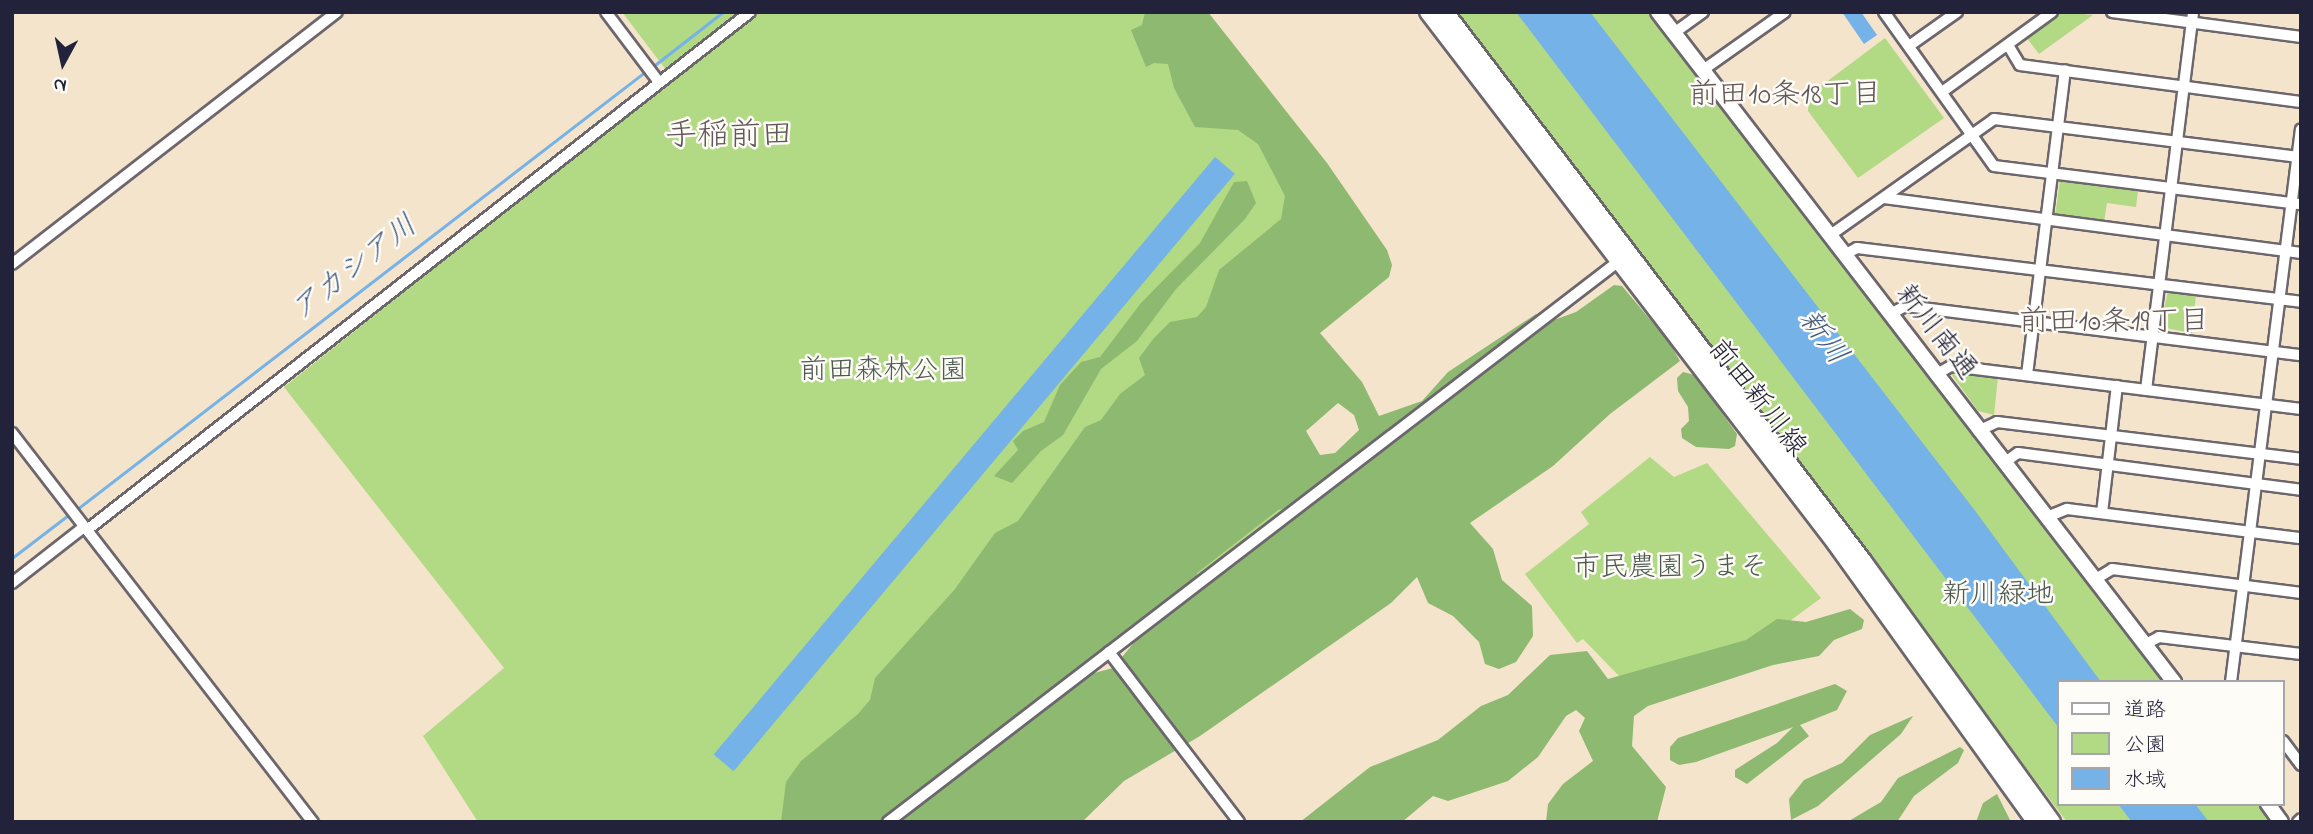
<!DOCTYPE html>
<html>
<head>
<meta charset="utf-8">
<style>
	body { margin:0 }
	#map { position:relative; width:2313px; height:834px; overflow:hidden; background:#f4e4cb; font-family:"Indie Flower","Klee One",sans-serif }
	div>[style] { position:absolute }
	.green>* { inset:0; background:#b2d983 }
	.forest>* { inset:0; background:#8db971 }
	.water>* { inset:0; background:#75b2e7; transform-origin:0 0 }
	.stream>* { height:2.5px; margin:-1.25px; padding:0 1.25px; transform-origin:1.25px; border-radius:1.25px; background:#75b2e7 }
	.roads { filter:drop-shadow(2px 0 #6c666d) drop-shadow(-2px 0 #6c666d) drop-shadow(0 2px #6c666d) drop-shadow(0 -2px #6c666d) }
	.street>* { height:10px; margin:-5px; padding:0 5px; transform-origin:5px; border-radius:5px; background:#fff }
	.secondary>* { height:14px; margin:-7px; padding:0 7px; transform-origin:7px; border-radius:7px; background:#fff }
	.primary>* { height:16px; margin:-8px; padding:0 8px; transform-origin:8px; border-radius:8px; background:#fff }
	span { translate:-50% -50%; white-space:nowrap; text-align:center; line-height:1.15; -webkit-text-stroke:5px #fdfcf7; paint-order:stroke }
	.street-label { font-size:28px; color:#22223b }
	.park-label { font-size:28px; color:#4d5951 }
	.neighbourhood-label { font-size:30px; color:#635759 }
	.water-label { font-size:30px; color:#435c80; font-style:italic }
	.quarter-label { font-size:32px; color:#635759 }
	.frame { position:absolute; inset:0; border:14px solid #22223b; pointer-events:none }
	.legend { position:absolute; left:2057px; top:680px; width:228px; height:126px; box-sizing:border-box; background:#fdfcf7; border:2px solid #a5a5ac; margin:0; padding:9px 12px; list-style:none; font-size:21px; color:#22223b }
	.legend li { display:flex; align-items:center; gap:14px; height:35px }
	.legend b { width:35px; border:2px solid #a5a5ac }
	.north { position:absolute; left:28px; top:28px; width:70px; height:70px; -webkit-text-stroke:5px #fdfcf7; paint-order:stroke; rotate:188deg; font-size:19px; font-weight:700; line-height:28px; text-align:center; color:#22223b }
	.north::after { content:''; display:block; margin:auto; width:24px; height:32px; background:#22223b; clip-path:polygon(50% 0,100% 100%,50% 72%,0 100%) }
</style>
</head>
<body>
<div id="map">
	<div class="green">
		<div style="clip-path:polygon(622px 12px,1194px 12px,1384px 264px,1312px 329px,1289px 433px,1324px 478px,1103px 656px,878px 822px,478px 822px,423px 736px,504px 668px,284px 387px,673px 79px)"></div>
		<div style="clip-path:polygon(1455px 12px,1652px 12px,2167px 682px,2059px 682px,2059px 804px,2261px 804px,2274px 822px,2067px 822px)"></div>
		<div style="clip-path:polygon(2062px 12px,2093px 15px,2039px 54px,2026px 37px)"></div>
		<div style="clip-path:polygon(1885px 38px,1944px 118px,1858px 178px,1808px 111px,1809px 95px)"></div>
		<div style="clip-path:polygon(2060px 180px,2138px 191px,2136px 207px,2107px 203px,2104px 223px,2055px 216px)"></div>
		<div style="clip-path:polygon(2168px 291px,2196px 294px,2192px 333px,2160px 327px)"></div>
		<div style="clip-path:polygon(1954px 371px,1998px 377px,1994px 415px,1978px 411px,1952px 375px)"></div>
		<div style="clip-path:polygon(1650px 457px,1674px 477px,1707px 463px,1821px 598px,1775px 632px,1621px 678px,1583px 639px,1577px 643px,1525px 574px,1589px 524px,1581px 512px)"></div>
	</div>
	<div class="forest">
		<div style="clip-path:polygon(evenodd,1145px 12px,1208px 12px,1327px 163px,1387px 250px,1392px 265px,1389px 277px,1320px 333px,1362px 382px,1379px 416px,1422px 401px,1448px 372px,1536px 314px,1554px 320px,1576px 312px,1614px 285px,1622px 286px,1669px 342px,1680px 361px,1610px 414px,1553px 466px,1470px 523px,1493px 549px,1502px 580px,1532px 606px,1533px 636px,1516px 662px,1499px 669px,1485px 664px,1479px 642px,1453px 616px,1428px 603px,1417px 577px,1391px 603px,1200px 736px,1124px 781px,1082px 822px,781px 822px,786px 782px,801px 761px,858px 714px,870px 700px,875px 678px,955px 589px,995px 533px,1018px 521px,1085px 427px,1101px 420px,1120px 394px,1145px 375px,1139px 358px,1154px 338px,1170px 322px,1197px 317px,1206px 307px,1219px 270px,1281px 219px,1285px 196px,1258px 144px,1238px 130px,1195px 127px,1174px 88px,1168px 64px,1154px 63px,1146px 67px,1131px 30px,1142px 25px,1145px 12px,1338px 403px,1354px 415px,1359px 430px,1335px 453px,1320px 455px,1306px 431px,1338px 403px,1145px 12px,1295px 506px,1285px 526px,1193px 596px,1197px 573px,1278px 510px,1295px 506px,1145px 12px,1128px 631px,1141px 634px,1113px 668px,1083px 676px,1086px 662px,1128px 631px)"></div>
		<div style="clip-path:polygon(1247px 181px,1256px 203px,1245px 219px,1176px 289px,1137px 341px,1101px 369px,1063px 435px,1041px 451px,1012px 483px,994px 476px,1018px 450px,1013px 441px,1023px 431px,1044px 422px,1060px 385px,1081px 362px,1100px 357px,1141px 303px,1200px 243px,1234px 182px)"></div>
		<div style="clip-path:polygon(1683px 372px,1695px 375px,1737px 434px,1735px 446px,1729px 449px,1696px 447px,1682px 438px,1681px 429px,1689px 421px,1688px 407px,1678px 391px,1677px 378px)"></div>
		<div style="clip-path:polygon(1850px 609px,1864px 620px,1862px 629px,1834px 640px,1819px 656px,1773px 665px,1648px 706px,1634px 716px,1632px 746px,1666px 787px,1657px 822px,1546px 822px,1548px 804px,1563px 784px,1593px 761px,1579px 731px,1585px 718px,1576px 710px,1566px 716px,1538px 757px,1508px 781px,1448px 801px,1433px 796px,1402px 822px,1300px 822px,1370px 767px,1438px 740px,1481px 706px,1508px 695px,1550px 655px,1587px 651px,1608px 679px,1746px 640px,1777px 619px,1806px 622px)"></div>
		<div style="clip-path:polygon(1835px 684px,1847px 691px,1837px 710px,1800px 725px,1809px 736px,1747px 784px,1735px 777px,1735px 770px,1777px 743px,1793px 727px,1696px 762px,1679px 765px,1670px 760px,1670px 747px,1678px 738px)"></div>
		<div style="clip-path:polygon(1913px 716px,1901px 734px,1818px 806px,1791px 820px,1789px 799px,1804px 780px,1842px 763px,1870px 735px)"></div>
		<div style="clip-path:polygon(1960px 747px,1964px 750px,1958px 763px,1914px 796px,1897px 822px,1847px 822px,1881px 802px,1898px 778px)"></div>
		<div style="clip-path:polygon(1997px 794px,2011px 822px,1976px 822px,1983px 803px)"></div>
	</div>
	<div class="water">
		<div style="clip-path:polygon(1516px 12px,1590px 12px,1976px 512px,2101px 682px,2059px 682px,2059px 728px)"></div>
		<div style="clip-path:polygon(1842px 12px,1861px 12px,1877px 35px,1864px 44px)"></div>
		<div style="left:1215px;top:157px;width:26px;height:780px;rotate:40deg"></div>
		<div style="clip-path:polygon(2118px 804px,2195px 804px,2209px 822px,2132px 822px)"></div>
	</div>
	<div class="stream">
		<div style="left:651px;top:68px;width:91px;rotate:-37.9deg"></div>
		<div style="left:76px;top:510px;width:718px;rotate:-37.59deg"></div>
		<div style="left:12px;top:558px;width:74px;rotate:-37.3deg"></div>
	</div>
	<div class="roads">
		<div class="street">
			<div style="left:606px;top:12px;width:88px;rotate:52.9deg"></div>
			<div style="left:1884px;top:12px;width:189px;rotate:54.5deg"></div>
			<div style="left:1994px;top:166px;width:309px;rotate:7.1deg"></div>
			<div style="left:2112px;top:12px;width:191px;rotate:7.5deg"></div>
			<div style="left:1674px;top:33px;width:36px;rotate:-36deg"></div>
			<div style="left:2008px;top:45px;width:23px;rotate:59deg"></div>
			<div style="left:2020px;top:65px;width:283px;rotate:7.5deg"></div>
			<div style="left:1909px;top:46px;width:59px;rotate:-35.3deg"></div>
			<div style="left:1703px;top:70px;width:100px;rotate:-35.3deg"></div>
			<div style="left:1942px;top:92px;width:136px;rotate:-36deg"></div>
			<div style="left:1884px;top:198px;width:421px;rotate:7.5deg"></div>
			<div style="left:1829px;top:236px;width:202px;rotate:-35.3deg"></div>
			<div style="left:1994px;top:119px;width:309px;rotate:7.1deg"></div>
			<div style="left:1844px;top:255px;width:15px;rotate:-28deg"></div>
			<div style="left:1857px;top:248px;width:447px;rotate:6.9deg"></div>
			<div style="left:12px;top:264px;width:411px;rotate:-37.8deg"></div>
			<div style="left:1890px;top:314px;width:18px;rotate:-27deg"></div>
			<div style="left:1906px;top:306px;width:398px;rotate:7.1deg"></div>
			<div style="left:1937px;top:374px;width:16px;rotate:-30deg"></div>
			<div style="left:1951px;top:366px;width:353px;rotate:7deg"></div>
			<div style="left:2027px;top:375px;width:307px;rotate:-82.9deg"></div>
			<div style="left:2146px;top:390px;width:381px;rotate:-82.9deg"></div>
			<div style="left:1978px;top:431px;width:21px;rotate:-25deg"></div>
			<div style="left:1997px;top:422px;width:306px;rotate:6.9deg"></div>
			<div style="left:12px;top:433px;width:492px;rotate:52.3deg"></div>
			<div style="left:2004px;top:463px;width:17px;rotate:-36deg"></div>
			<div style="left:2018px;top:453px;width:285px;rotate:7.4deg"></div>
			<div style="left:2102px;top:513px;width:128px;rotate:-83.3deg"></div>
			<div style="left:2047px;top:517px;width:22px;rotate:-22deg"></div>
			<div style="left:2067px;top:509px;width:236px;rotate:7.1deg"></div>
			<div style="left:87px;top:530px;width:841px;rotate:-38deg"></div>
			<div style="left:2094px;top:580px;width:21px;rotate:-31deg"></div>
			<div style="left:2112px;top:569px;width:191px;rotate:7.2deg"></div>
			<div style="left:12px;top:583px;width:91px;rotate:-37.9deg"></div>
			<div style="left:2146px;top:644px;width:15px;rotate:-28deg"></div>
			<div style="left:2159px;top:637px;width:143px;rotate:6.8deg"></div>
			<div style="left:1109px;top:652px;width:214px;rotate:52.6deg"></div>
			<div style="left:2231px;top:682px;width:557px;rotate:-82.79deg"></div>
			<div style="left:2283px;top:741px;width:30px;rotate:53deg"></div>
			<div style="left:888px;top:822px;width:928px;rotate:-37.51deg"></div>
			<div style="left:2298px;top:822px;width:4px;rotate:-45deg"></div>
		</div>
		<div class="secondary">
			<div style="left:1658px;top:12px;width:846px;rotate:52.4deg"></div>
			<div style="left:2268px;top:804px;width:22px;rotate:54deg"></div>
		</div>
		<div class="primary">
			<div style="left:1428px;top:12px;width:670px;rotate:52.51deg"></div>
			<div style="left:1836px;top:544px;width:342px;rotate:54.3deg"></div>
			<div style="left:1445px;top:12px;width:690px;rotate:52.71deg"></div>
			<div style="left:1863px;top:561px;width:322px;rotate:54.1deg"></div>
		</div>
	</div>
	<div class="street-label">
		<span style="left:1935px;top:333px;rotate:52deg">新川南通</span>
		<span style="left:1756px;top:399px;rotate:52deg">前田新川線</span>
	</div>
	<div class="park-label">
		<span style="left:883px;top:372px">前田森林公園</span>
		<span style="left:1670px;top:569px">市民農園うまそ</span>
		<span style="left:1998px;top:596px">新川緑地</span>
	</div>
	<div class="neighbourhood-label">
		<span style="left:1785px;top:96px">前田10条18丁目</span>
		<span style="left:2114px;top:323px">前田10条19丁目</span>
	</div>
	<div class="water-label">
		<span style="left:355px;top:269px;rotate:-38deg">アカシア川</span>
		<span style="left:1822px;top:338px;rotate:53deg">新川</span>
	</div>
	<div class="quarter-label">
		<span style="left:729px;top:137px">手稲前田</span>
	</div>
	<div class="frame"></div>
	<ul class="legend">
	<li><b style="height:9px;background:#fff"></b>道路</li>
	<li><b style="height:19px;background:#b2d983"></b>公園</li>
	<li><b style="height:19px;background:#75b2e7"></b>水域</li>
	</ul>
	<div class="north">N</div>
</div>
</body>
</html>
